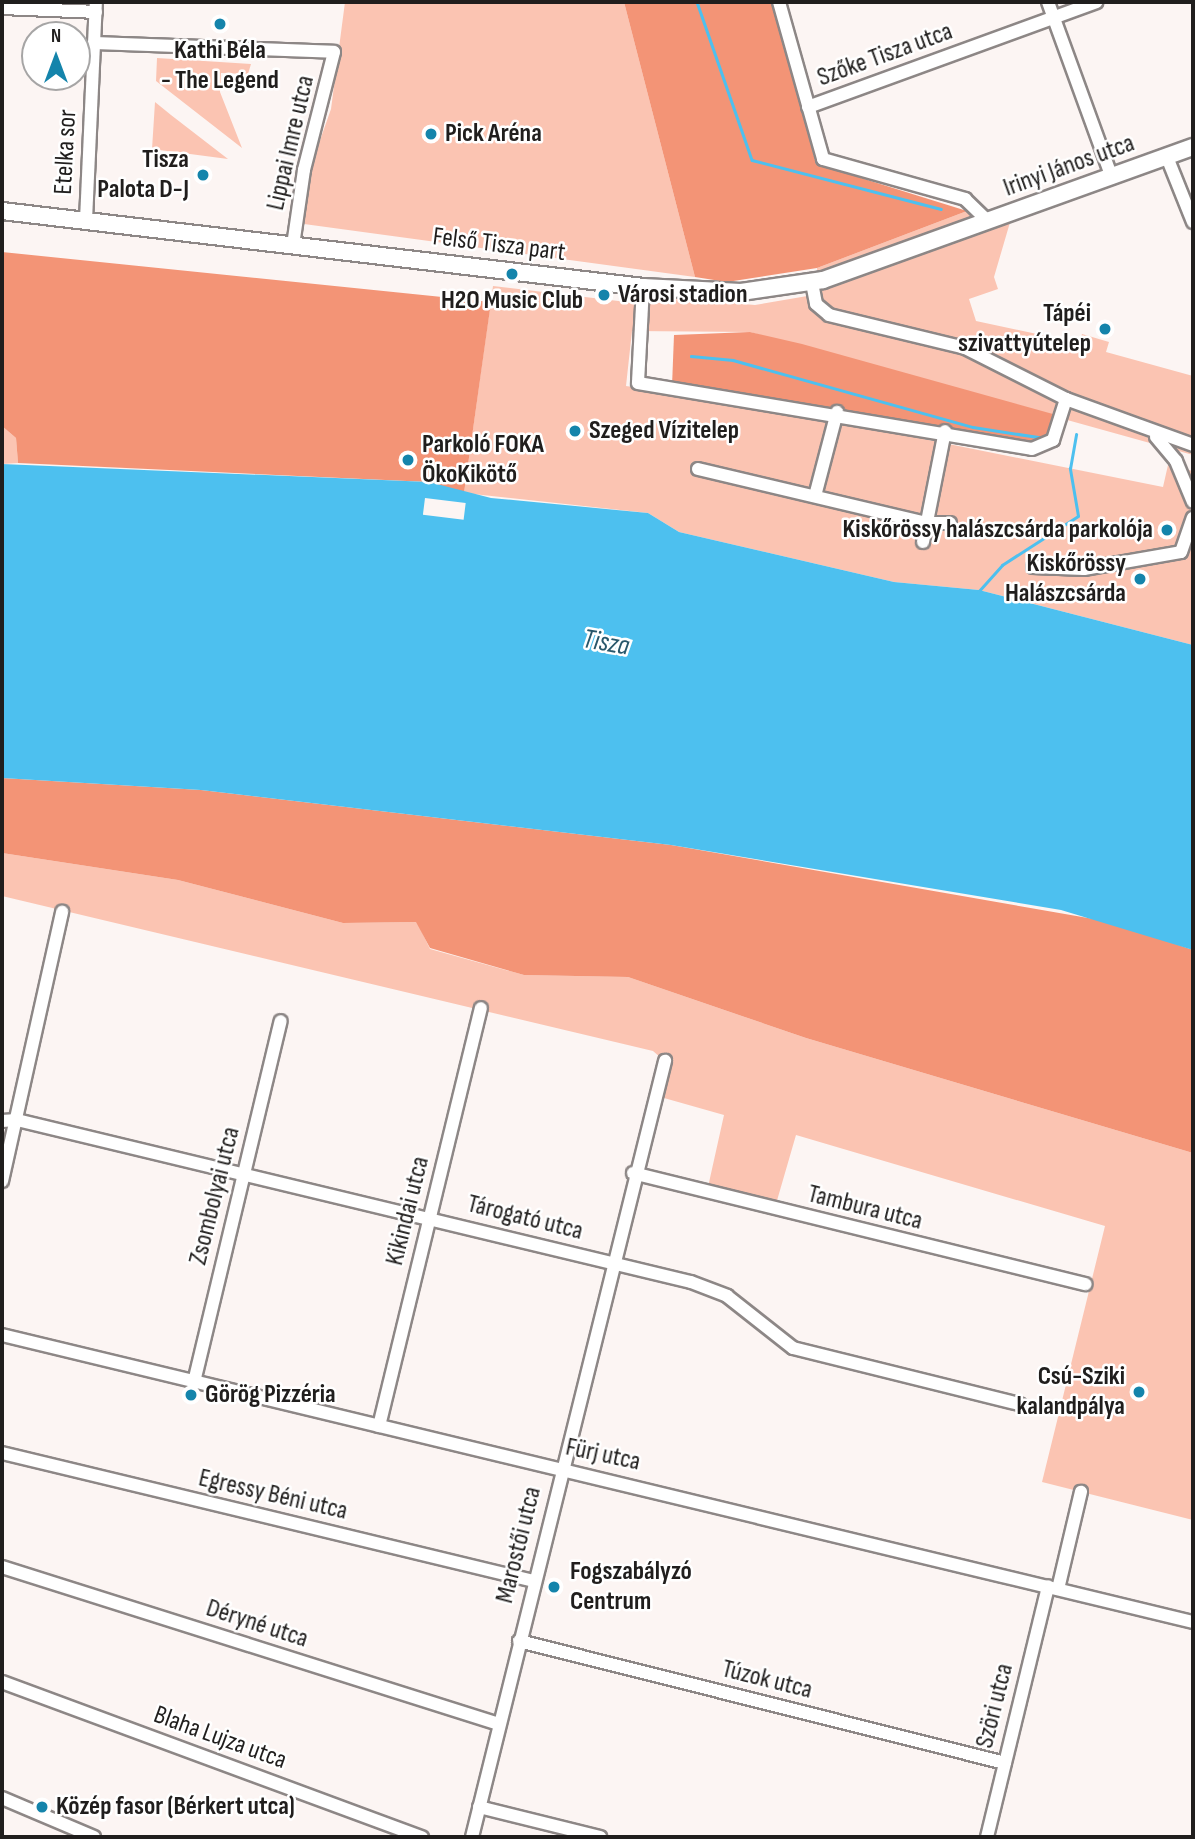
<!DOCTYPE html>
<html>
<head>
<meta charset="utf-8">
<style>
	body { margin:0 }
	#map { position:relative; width:1195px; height:1839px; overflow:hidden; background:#fcf5f3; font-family:"Sofia Sans Condensed",sans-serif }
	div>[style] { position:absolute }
	.green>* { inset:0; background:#fbc4b2 }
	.forest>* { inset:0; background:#f39476 }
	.water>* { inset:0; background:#4dc0ef }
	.pier>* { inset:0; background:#fcf5f3; transform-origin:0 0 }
	.stream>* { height:2.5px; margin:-1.25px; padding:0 1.25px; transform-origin:1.25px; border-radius:1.25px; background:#4dc0ef }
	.roads { filter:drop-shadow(2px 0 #8d8786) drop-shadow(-2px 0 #8d8786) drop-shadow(0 2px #8d8786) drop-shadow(0 -2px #8d8786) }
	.minor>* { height:12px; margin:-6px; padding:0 6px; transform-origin:6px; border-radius:6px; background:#fff }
	.major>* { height:16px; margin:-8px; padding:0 8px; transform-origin:8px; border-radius:8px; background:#fff }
	.dots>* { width:19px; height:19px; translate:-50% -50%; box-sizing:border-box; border:4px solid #fff; border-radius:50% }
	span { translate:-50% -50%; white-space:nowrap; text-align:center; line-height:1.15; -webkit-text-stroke:5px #fff; paint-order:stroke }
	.poi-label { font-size:26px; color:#201e1d; font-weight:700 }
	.left { translate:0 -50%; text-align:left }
	.right { translate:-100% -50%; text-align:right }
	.street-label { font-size:26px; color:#201e1d }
	.water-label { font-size:28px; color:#28576b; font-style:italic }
	.frame { position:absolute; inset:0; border:4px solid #201e1d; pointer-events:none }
	.north { position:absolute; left:21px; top:21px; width:70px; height:70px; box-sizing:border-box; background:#fff; border:2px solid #a6a5a5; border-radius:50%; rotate:0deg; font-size:19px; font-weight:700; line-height:28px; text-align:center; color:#201e1d }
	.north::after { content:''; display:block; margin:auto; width:24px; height:32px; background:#1484ab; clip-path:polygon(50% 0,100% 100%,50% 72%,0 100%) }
</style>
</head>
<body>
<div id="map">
	<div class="green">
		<div style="clip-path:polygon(345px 2px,624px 2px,695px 277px,304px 224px,312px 163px,331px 109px)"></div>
		<div style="clip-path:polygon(157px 58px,251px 64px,248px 74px,221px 73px,220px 92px,242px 148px,156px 81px)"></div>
		<div style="clip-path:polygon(155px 102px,171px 115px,228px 159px,152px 149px)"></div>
		<div style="clip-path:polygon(967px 211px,1011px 219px,994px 277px,998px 289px,969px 299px,976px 321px,1079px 343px,1082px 334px,1109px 342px,1106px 352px,1193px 376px,1193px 455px,750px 332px,632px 331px,626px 386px,749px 404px,1163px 487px,1168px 465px,1193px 471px,1193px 645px,979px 590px,894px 582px,679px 532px,648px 513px,464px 493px,493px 286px,635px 303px,660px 297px,755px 305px,819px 294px,817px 268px)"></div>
		<div style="clip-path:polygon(2px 426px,16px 438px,18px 463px,2px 464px)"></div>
		<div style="clip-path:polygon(2px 853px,178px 880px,343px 923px,417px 922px,430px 949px,524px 975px,628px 977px,806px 1038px,1193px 1153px,1193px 1520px,1042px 1482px,1105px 1226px,796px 1135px,776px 1204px,708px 1187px,724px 1115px,664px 1098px,661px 1058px,653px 1051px,2px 896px)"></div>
	</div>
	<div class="forest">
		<div style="clip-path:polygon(624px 2px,773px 2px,816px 164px,967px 211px,817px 268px,727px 282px,695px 277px)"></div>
		<div style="clip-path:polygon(2px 252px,491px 302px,464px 493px,429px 482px,18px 463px,16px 438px,2px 426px)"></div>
		<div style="clip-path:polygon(750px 332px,802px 344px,1060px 416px,1051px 437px,1035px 445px,672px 386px,674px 335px)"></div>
		<div style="clip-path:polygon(2px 778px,201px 790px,671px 845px,1111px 922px,1193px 950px,1193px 1153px,806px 1038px,628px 977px,524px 975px,430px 948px,416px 922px,343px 923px,178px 880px,2px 853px)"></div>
	</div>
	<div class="water">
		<div style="clip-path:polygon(2px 464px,429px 482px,491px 498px,648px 513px,679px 532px,894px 582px,979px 590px,1193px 645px,1193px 950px,1061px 910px,671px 845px,201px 790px,2px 778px)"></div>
	</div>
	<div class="pier">
		<div style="left:425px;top:498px;width:41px;height:17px;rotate:7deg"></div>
	</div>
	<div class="stream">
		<div style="left:697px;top:2px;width:167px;rotate:70.8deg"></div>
		<div style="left:752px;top:160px;width:195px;rotate:14.5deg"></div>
		<div style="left:691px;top:356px;width:42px;rotate:5.4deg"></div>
		<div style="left:733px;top:360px;width:249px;rotate:15.6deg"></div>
		<div style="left:973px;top:427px;width:72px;rotate:8.8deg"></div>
		<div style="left:978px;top:592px;width:36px;rotate:-48deg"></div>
		<div style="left:1002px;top:565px;width:90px;rotate:-32.8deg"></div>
		<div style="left:1078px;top:516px;width:48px;rotate:-99.7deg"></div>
		<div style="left:1070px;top:469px;width:35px;rotate:-80deg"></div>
	</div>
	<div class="roads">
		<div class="minor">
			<div style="left:779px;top:2px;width:163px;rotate:74.3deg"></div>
			<div style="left:823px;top:159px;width:148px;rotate:15.7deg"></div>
			<div style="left:965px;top:199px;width:32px;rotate:44deg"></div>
			<div style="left:1048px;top:2px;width:187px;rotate:70deg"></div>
			<div style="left:2px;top:8px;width:94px;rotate:2.4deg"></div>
			<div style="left:94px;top:43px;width:240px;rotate:2.1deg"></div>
			<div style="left:334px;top:52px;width:122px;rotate:104.3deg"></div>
			<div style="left:304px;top:170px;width:76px;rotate:98.3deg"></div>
			<div style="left:808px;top:107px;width:307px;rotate:-20deg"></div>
			<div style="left:1167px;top:157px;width:70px;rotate:68.2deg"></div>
			<div style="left:86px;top:220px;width:218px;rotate:-87.4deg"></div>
			<div style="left:812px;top:283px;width:21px;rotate:79deg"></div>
			<div style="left:816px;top:304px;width:17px;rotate:40deg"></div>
			<div style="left:829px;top:315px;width:145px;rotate:13.6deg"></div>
			<div style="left:643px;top:287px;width:96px;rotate:93deg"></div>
			<div style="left:638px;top:383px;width:399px;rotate:9.5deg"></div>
			<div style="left:1032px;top:449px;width:23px;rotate:-23deg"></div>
			<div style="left:1053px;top:440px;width:43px;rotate:-72.4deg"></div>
			<div style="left:965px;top:348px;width:113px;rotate:26.8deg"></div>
			<div style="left:1066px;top:399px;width:135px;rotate:19.9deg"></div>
			<div style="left:1156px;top:437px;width:31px;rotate:50deg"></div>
			<div style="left:1176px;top:461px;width:44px;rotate:67.5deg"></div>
			<div style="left:698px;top:469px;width:234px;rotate:13.3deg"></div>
			<div style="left:926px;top:523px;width:24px"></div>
			<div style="left:815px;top:496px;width:87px;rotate:-75.3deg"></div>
			<div style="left:923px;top:542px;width:113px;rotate:-78.8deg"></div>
			<div style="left:1033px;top:567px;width:51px;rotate:2.2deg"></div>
			<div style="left:1084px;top:569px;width:98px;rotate:-9.9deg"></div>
			<div style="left:1181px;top:552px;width:36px;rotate:-71deg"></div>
			<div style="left:2px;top:1121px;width:15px;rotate:-4deg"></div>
			<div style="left:17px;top:1120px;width:693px;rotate:13.52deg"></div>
			<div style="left:691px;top:1282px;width:39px;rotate:21deg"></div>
			<div style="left:727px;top:1296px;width:84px;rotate:38.2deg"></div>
			<div style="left:793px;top:1348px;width:234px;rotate:13.9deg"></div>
			<div style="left:633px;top:1173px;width:466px;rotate:13.8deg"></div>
			<div style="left:2px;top:1181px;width:276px;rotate:-77.4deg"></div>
			<div style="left:2px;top:1335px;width:1225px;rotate:13.55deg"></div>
			<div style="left:194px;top:1382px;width:371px;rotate:-76.5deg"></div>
			<div style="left:379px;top:1426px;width:430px;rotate:-76.3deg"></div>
			<div style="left:2px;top:1453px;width:547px;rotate:13.53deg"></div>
			<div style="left:2px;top:1567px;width:521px;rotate:17.53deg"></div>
			<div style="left:1058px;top:1589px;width:100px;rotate:-76.7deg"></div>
			<div style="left:519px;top:1641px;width:501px;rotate:14.09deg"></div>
			<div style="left:2px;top:1682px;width:448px;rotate:20.3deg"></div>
			<div style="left:2px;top:1798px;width:100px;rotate:23deg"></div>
			<div style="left:479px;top:1807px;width:125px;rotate:13.9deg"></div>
			<div style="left:472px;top:1837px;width:800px;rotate:-76.03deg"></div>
			<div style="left:987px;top:1837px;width:258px;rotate:-76.3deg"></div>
		</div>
		<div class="major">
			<div style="left:2px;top:211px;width:645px;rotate:6.76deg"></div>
			<div style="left:643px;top:287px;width:98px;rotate:2.9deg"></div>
			<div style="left:741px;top:292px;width:83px;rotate:-8.3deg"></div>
			<div style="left:823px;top:280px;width:393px;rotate:-19.8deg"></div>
		</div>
	</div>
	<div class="dots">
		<div style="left:220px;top:24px;background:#1484ab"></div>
		<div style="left:431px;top:134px;background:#1484ab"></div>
		<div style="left:203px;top:175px;background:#1484ab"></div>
		<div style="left:512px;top:274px;background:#1484ab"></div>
		<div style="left:604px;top:295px;background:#1484ab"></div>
		<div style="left:1105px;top:329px;background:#1484ab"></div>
		<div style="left:575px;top:431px;background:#1484ab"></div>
		<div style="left:408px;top:460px;background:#1484ab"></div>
		<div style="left:1167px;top:530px;background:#1484ab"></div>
		<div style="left:1140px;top:579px;background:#1484ab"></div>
		<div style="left:1139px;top:1392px;background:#1484ab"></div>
		<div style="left:191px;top:1395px;background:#1484ab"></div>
		<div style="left:554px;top:1587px;background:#1484ab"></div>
		<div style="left:42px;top:1807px;background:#1484ab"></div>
	</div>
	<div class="poi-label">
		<span style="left:220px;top:66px">Kathi Béla<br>- The Legend</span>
		<span class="left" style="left:445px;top:134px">Pick Aréna</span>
		<span class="right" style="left:189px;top:175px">Tisza<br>Palota D-J</span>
		<span class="left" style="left:618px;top:295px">Városi stadion</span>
		<span style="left:512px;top:301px">H2O Music Club</span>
		<span class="right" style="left:1091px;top:329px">Tápéi<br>szivattyútelep</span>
		<span class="left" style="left:589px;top:431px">Szeged Vízitelep</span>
		<span class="left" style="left:422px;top:460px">Parkoló FOKA<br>ÖkoKikötő</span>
		<span class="right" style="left:1153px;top:530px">Kiskőrössy halászcsárda parkolója</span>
		<span class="right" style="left:1126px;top:579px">Kiskőrössy<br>Halászcsárda</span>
		<span class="right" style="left:1125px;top:1392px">Csú-Sziki<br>kalandpálya</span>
		<span class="left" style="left:205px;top:1395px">Görög Pizzéria</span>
		<span class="left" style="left:570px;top:1587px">Fogszabályzó<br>Centrum</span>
		<span class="left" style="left:56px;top:1807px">Közép fasor (Bérkert utca)</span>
	</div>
	<div class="street-label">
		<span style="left:885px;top:55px;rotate:-20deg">Szőke Tisza utca</span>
		<span style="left:291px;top:143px;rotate:-77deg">Lippai Imre utca</span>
		<span style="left:66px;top:152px;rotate:-87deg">Etelka sor</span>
		<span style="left:1069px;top:166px;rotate:-20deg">Irinyi János utca</span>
		<span style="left:499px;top:245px;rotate:7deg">Felső Tisza part</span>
		<span style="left:215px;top:1196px;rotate:-76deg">Zsombolyai utca</span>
		<span style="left:865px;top:1208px;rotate:14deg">Tambura utca</span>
		<span style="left:408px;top:1211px;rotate:-76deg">Kikindai utca</span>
		<span style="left:525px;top:1218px;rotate:14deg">Tárogató utca</span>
		<span style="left:603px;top:1455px;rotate:12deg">Fürj utca</span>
		<span style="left:273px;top:1495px;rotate:13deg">Egressy Béni utca</span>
		<span style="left:519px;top:1545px;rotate:-76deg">Marostői utca</span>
		<span style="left:257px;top:1624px;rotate:18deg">Déryné utca</span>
		<span style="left:767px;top:1680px;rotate:14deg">Túzok utca</span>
		<span style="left:995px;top:1706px;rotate:-76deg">Szöri utca</span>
		<span style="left:220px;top:1738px;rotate:20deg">Blaha Lujza utca</span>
	</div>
	<div class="water-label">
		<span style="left:606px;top:643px;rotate:10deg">Tisza</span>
	</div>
	<div class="frame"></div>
	<div class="north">N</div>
</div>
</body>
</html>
